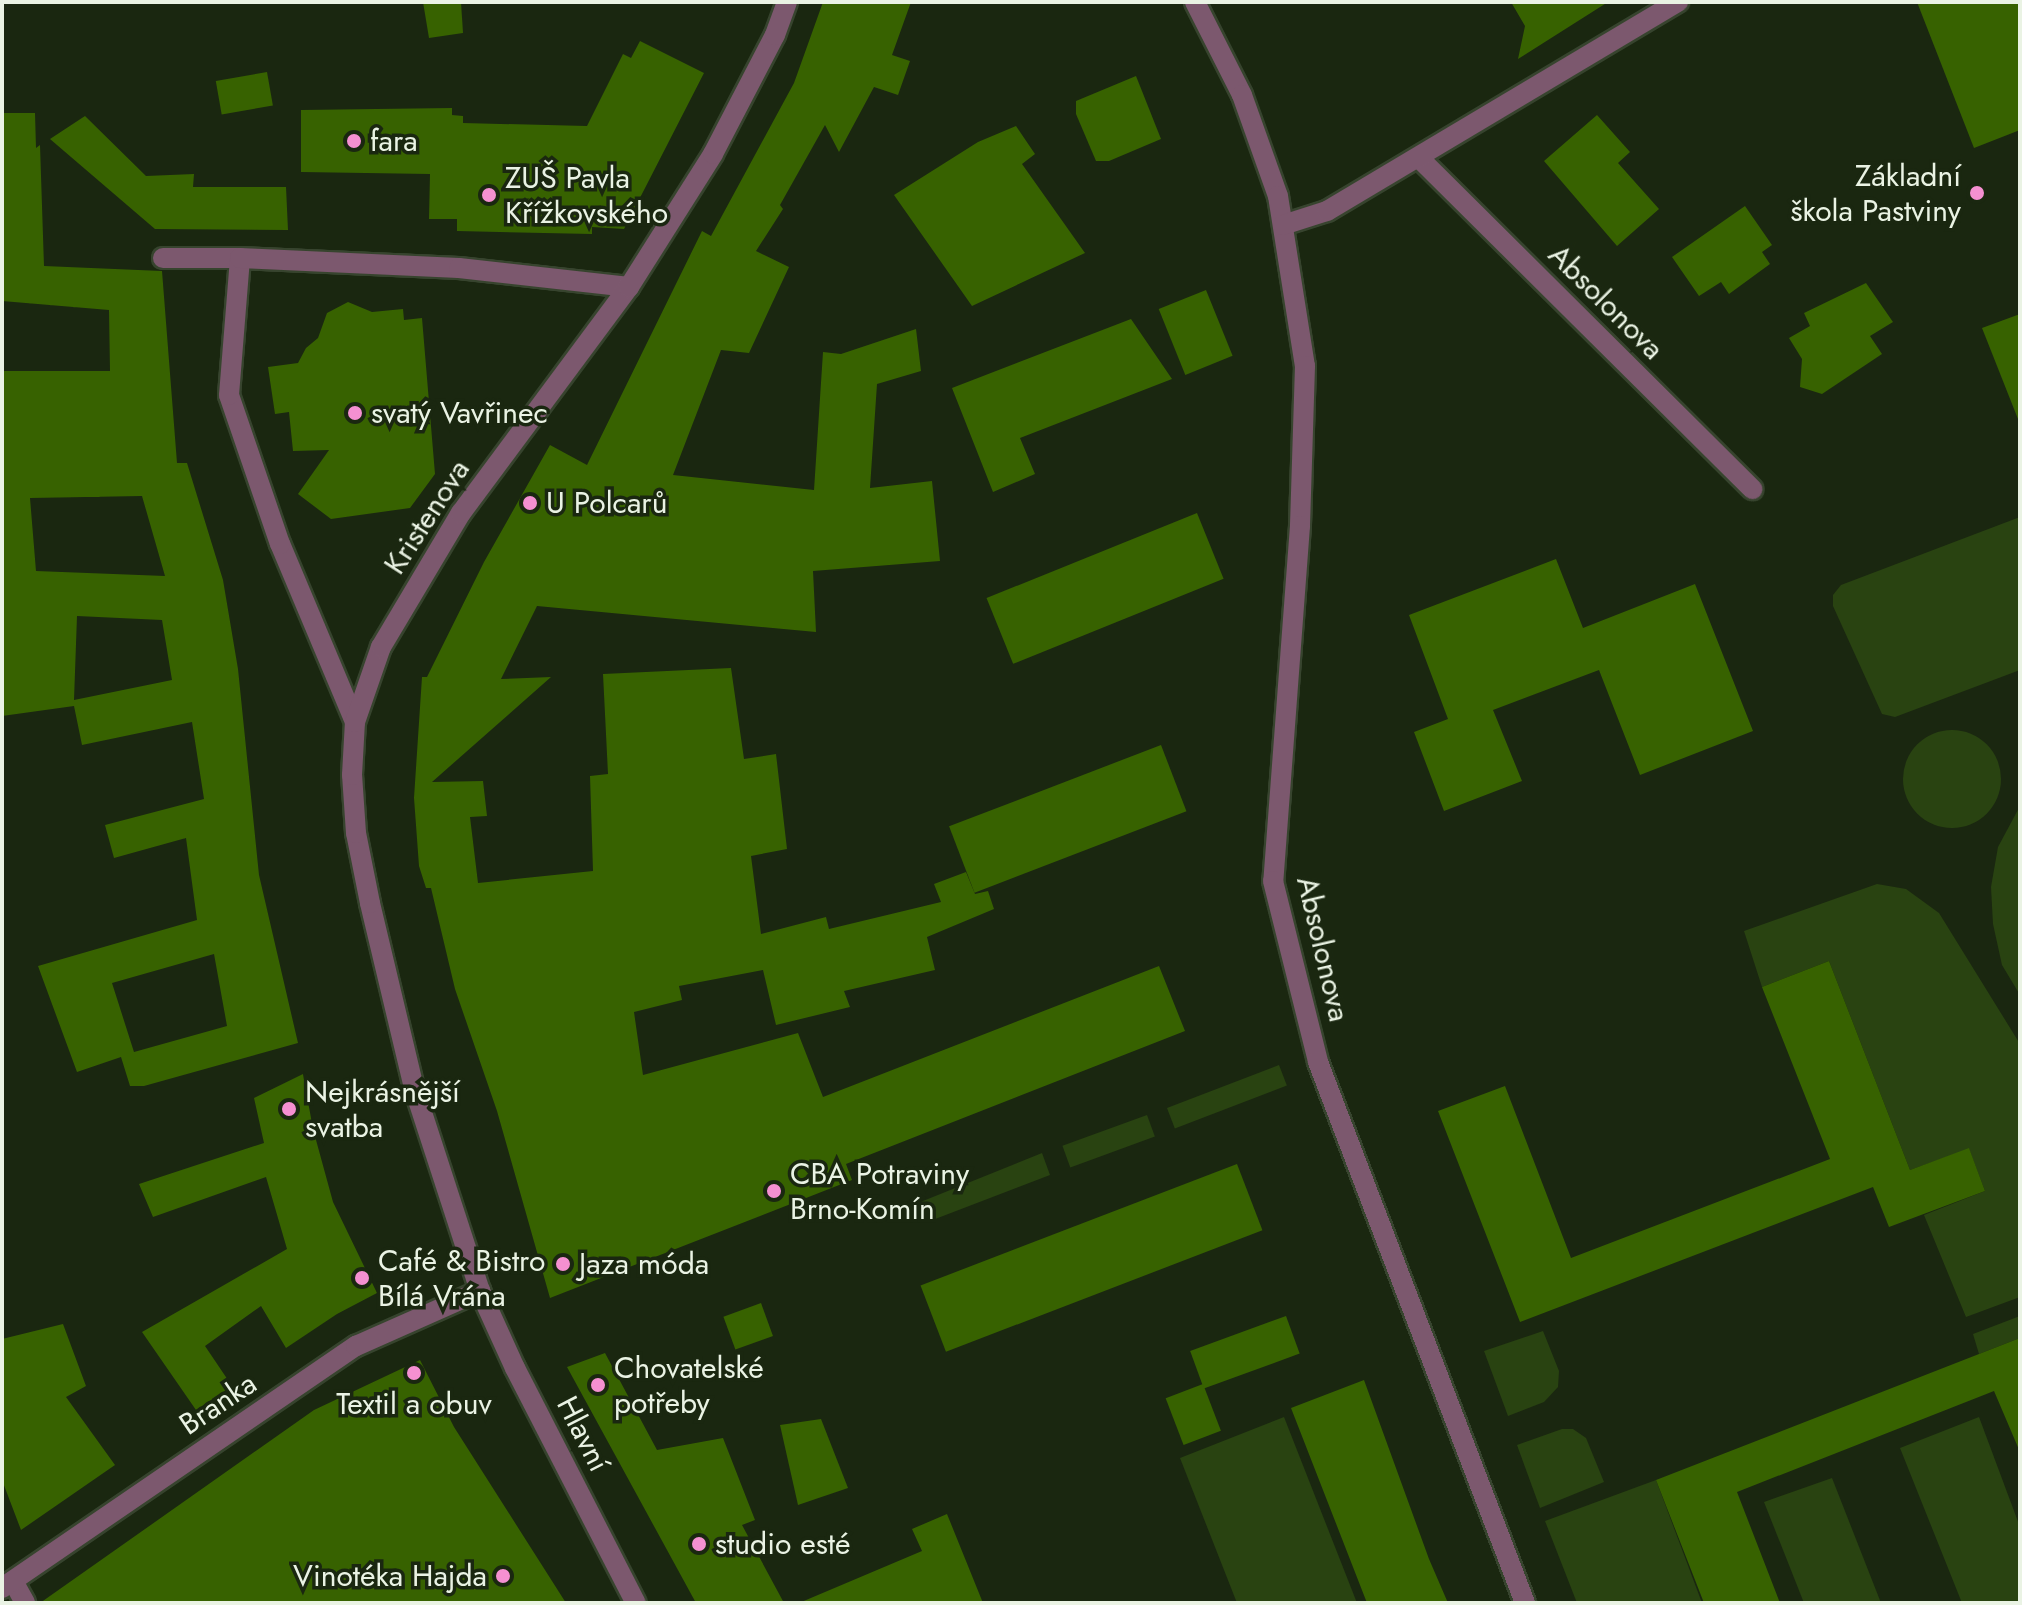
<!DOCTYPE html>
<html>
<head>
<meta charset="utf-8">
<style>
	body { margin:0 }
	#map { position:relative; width:2022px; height:1605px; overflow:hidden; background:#1a2710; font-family:Jost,sans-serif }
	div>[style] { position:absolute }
	.green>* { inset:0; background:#294311; transform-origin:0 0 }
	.round { border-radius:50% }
	.building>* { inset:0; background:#376200; transform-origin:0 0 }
	.roads { filter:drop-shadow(2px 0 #37442e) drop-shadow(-2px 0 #37442e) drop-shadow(0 2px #37442e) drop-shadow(0 -2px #37442e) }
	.minor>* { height:20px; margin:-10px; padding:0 10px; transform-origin:10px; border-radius:10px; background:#7c586e }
	.tertiary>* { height:20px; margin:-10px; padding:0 10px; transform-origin:10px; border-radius:10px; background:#7c586e }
	.dots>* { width:22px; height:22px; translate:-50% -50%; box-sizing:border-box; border:4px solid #1a2710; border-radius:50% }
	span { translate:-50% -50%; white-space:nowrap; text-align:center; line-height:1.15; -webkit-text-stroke:7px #1a2710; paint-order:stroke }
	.poi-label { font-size:30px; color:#eaf3e4 }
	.left { translate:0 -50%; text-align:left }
	.right { translate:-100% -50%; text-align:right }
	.street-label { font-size:30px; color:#eaf3e4 }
	.frame { position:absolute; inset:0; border:4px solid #eaf3e4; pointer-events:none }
</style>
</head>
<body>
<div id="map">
	<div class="green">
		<div style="clip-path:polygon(2020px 517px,2020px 670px,1895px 717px,1882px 714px,1833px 606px,1833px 595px,1841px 585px)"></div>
		<div class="round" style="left:1903px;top:730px;width:98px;height:98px"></div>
		<div style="clip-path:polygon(2020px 806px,2020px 995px,2002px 965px,1993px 924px,1991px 887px,1998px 847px)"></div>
		<div style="clip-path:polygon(1877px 884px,1906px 889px,1939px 913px,2020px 1044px,2020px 1297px,1966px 1317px,1924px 1215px,1985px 1191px,1969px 1149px,1910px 1170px,1829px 961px,1762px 987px,1744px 931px)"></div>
		<div style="left:1279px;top:1065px;width:22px;height:120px;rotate:69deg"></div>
		<div style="left:1147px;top:1115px;width:23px;height:90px;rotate:70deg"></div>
		<div style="clip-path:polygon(1042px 1153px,1050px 1175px,930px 1221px,921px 1214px,918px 1203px)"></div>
		<div style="clip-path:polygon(2020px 1316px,2020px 1338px,1979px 1354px,1973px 1334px)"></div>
		<div style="clip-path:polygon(1543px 1331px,1559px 1371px,1558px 1387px,1544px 1402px,1508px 1416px,1484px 1351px)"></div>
		<div style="clip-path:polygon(1284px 1417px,1357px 1603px,1237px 1603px,1180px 1458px)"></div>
		<div style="clip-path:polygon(1979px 1417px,2020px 1527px,2020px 1603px,1962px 1603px,1900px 1448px)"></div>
		<div style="clip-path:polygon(1562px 1429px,1573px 1429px,1586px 1438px,1604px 1482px,1540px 1508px,1517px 1445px)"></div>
		<div style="clip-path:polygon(1832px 1478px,1881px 1603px,1804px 1603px,1764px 1502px)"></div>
		<div style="clip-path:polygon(1656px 1480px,1702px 1603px,1577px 1603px,1545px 1521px)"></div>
	</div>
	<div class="building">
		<div style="clip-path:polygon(423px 2px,461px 2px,463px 33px,429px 38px)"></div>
		<div style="clip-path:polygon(823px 2px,911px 2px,892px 55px,910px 61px,898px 95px,874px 87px,839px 152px,825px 125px,780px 205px,783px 209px,756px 251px,789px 267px,749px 353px,721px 350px,673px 475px,814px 490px,823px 352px,841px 354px,916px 329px,921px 371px,877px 384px,870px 488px,932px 481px,940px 561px,813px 571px,816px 632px,537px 606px,501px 679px,551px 677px,432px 782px,483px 781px,487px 816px,470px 817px,478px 883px,593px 871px,590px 776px,608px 774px,603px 674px,731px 668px,744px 759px,776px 754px,787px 849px,751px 856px,761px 934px,826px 917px,829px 929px,941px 902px,934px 884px,966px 872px,975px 894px,988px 891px,994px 909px,927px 937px,935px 970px,844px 991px,850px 1007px,776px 1025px,763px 970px,679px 986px,682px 1000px,634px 1012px,643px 1075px,798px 1033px,823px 1097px,1159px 966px,1185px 1031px,846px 1164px,852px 1180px,550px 1298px,497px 1111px,455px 989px,431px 888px,426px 888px,419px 866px,414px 798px,422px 677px,427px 677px,484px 562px,550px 445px,587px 465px,702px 231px,711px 236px,794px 83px)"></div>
		<div style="clip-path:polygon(1511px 2px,1608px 2px,1518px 59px,1525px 26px)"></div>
		<div style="clip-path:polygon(1917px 2px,2020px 2px,2020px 130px,1974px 148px)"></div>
		<div style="clip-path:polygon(640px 41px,704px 73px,624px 229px,592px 227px,592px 234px,457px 231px,457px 219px,429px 219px,430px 174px,301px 172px,301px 110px,452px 108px,452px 115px,463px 116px,463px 123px,587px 126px,623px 54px,631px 58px)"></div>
		<div style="left:267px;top:72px;width:34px;height:52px;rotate:80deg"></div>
		<div style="clip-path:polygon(1136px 76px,1161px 139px,1109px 161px,1096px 161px,1076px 114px,1076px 101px)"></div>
		<div style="clip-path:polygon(evenodd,3px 113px,35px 113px,36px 148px,40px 145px,44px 266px,162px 271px,177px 463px,187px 463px,223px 580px,238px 669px,259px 875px,298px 1043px,144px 1086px,130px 1086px,121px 1057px,77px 1072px,38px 966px,197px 920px,186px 838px,114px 858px,105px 825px,204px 799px,192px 722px,82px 745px,74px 706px,2px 716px,2px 371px,110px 371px,109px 310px,2px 301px,3px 113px,142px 496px,165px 576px,36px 571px,30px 498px,142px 496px,3px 113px,77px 616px,162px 620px,172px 680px,74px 700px,77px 616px,3px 113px,214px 954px,227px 1026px,134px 1052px,112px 983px,214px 954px)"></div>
		<div style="clip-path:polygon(1597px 115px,1630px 152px,1618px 163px,1659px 209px,1617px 246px,1544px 161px)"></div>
		<div style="clip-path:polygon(85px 116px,146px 176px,194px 174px,193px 187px,286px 187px,288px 230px,155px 229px,50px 139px)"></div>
		<div style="clip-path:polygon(1016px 126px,1035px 154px,1022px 164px,1085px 253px,972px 306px,894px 195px,978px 142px)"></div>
		<div style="clip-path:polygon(1745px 206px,1772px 245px,1762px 252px,1770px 264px,1729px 294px,1721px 282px,1699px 296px,1672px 257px)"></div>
		<div style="clip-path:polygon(1866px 283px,1893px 322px,1870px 336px,1882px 354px,1822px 394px,1800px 387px,1802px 359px,1789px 338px,1810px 326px,1804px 313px)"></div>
		<div style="left:1206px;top:290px;width:71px;height:51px;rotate:68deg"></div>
		<div style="clip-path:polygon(348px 302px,372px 312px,403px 309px,404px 320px,422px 318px,435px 474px,410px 508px,331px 519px,298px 494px,329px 450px,293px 451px,289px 412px,275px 414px,268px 367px,298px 363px,306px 348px,318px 338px,327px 313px)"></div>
		<div style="clip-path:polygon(2020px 314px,2020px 419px,2018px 419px,1982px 328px)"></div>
		<div style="clip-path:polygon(1131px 319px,1172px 379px,1020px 438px,1035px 474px,993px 492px,952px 388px)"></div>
		<div style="left:1197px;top:513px;width:71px;height:227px;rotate:68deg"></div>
		<div style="clip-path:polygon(1556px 559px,1583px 628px,1695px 584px,1753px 731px,1640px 775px,1599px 670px,1493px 710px,1522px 781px,1444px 811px,1414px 732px,1448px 719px,1409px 615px)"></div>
		<div style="left:1161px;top:745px;width:71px;height:227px;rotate:69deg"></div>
		<div style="clip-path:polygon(1829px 961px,1910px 1170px,1969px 1148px,1985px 1191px,1889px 1227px,1873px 1187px,1520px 1322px,1438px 1111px,1505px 1086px,1571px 1258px,1830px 1159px,1762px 987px)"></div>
		<div style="clip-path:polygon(303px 1074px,313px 1129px,333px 1202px,377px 1293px,337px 1314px,286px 1348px,261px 1306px,205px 1346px,232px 1386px,196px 1410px,142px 1332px,287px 1249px,266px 1177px,153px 1217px,139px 1184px,264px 1143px,254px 1098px)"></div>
		<div style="left:1237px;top:1164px;width:71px;height:339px;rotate:69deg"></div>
		<div style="left:761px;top:1303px;width:35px;height:40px;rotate:70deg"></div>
		<div style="left:1286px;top:1316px;width:40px;height:102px;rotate:70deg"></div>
		<div style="clip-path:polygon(63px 1324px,86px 1386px,66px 1397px,115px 1465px,21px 1530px,2px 1480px,2px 1339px)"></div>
		<div style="clip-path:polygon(2020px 1338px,2020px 1452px,1994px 1391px,1737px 1492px,1780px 1603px,1704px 1603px,1656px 1480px)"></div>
		<div style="clip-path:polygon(605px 1353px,657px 1450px,723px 1438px,755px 1520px,742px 1525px,784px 1603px,696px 1603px,567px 1367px)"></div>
		<div style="clip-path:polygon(420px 1360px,454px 1427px,566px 1603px,40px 1603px,314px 1410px)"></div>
		<div style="clip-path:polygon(1364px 1380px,1429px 1559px,1448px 1603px,1367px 1603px,1291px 1408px)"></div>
		<div style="left:1203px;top:1384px;width:50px;height:40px;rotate:69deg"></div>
		<div style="clip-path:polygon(821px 1419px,848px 1488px,798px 1505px,780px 1425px)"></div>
		<div style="clip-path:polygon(947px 1514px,983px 1603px,799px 1603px,922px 1551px,912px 1529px)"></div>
	</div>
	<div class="roads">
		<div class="minor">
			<div style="left:1195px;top:2px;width:104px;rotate:63.2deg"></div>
			<div style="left:1242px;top:95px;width:107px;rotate:70.4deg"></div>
			<div style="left:1278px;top:196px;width:172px;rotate:81deg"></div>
			<div style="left:1305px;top:366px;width:160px;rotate:91.8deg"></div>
			<div style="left:1300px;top:526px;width:356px;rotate:94.3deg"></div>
			<div style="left:1273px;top:881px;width:187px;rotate:76deg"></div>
			<div style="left:1318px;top:1062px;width:579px;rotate:69.06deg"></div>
			<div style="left:1419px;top:158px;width:470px;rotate:44.8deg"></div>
			<div style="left:1283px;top:225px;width:46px;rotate:-17.7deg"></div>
			<div style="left:1327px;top:211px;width:409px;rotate:-30.8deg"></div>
			<div style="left:163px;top:258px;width:77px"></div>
			<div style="left:355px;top:722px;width:193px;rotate:-112.8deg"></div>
			<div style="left:280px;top:544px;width:157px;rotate:-108.9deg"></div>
			<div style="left:229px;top:395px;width:137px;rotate:-85.4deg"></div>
			<div style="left:240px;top:258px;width:219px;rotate:2.6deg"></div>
			<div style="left:459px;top:268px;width:171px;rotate:6.4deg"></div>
			<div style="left:480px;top:1291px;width:213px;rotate:-108deg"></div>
			<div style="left:414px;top:1088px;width:190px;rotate:-103.4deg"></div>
			<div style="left:370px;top:903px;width:71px;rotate:-101.3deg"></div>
			<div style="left:356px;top:833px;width:58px;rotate:-93.9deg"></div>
			<div style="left:352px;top:775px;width:53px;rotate:-86.8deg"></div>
			<div style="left:355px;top:722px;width:79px;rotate:-70.9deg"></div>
			<div style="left:381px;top:647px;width:156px;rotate:-59.2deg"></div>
			<div style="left:461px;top:513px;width:282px;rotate:-53.4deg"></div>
			<div style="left:629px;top:287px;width:157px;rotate:-57.7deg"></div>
			<div style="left:713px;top:154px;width:134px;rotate:-62.5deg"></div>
			<div style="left:775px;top:35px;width:35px;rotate:-70deg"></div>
			<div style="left:13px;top:1581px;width:25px;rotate:61deg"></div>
		</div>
		<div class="tertiary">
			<div style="left:2px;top:1588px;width:429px;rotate:-34.4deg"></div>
			<div style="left:356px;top:1346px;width:136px;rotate:-23.9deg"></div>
			<div style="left:480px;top:1291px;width:85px;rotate:65.6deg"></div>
			<div style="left:515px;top:1368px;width:264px;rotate:62.8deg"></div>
		</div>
	</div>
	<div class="dots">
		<div style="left:354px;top:141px;background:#f590d1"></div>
		<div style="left:1977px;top:193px;background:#f590d1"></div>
		<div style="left:489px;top:195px;background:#f590d1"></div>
		<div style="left:355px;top:413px;background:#f590d1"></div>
		<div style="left:530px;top:503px;background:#f590d1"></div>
		<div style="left:289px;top:1109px;background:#f590d1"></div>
		<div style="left:774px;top:1191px;background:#f590d1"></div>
		<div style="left:563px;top:1264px;background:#f590d1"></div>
		<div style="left:362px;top:1278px;background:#f590d1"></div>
		<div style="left:414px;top:1373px;background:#f590d1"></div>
		<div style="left:598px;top:1385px;background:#f590d1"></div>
		<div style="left:699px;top:1544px;background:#f590d1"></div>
		<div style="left:503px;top:1576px;background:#f590d1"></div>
	</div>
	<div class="poi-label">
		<span class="left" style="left:370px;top:141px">fara</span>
		<span class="right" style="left:1961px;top:193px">Základní<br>škola Pastviny</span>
		<span class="left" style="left:505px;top:195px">ZUŠ Pavla<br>Křížkovského</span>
		<span class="left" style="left:371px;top:413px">svatý Vavřinec</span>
		<span class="left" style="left:546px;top:503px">U Polcarů</span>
		<span class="left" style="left:305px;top:1109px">Nejkrásnější<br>svatba</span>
		<span class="left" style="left:790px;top:1191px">CBA Potraviny<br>Brno-Komín</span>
		<span class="left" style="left:378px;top:1278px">Café &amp; Bistro<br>Bílá Vrána</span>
		<span class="left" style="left:579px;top:1264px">Jaza móda</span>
		<span class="left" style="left:614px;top:1385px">Chovatelské<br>potřeby</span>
		<span style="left:414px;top:1404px">Textil a obuv</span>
		<span class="left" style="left:715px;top:1544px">studio esté</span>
		<span class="right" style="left:487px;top:1576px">Vinotéka Hajda</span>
	</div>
	<div class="street-label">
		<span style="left:1606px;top:302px;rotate:45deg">Absolonova</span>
		<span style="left:427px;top:517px;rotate:-57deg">Kristenova</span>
		<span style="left:1323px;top:949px;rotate:77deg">Absolonova</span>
		<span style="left:218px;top:1404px;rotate:-34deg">Branka</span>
		<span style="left:583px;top:1434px;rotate:63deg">Hlavní</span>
	</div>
	<div class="frame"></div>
</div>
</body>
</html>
